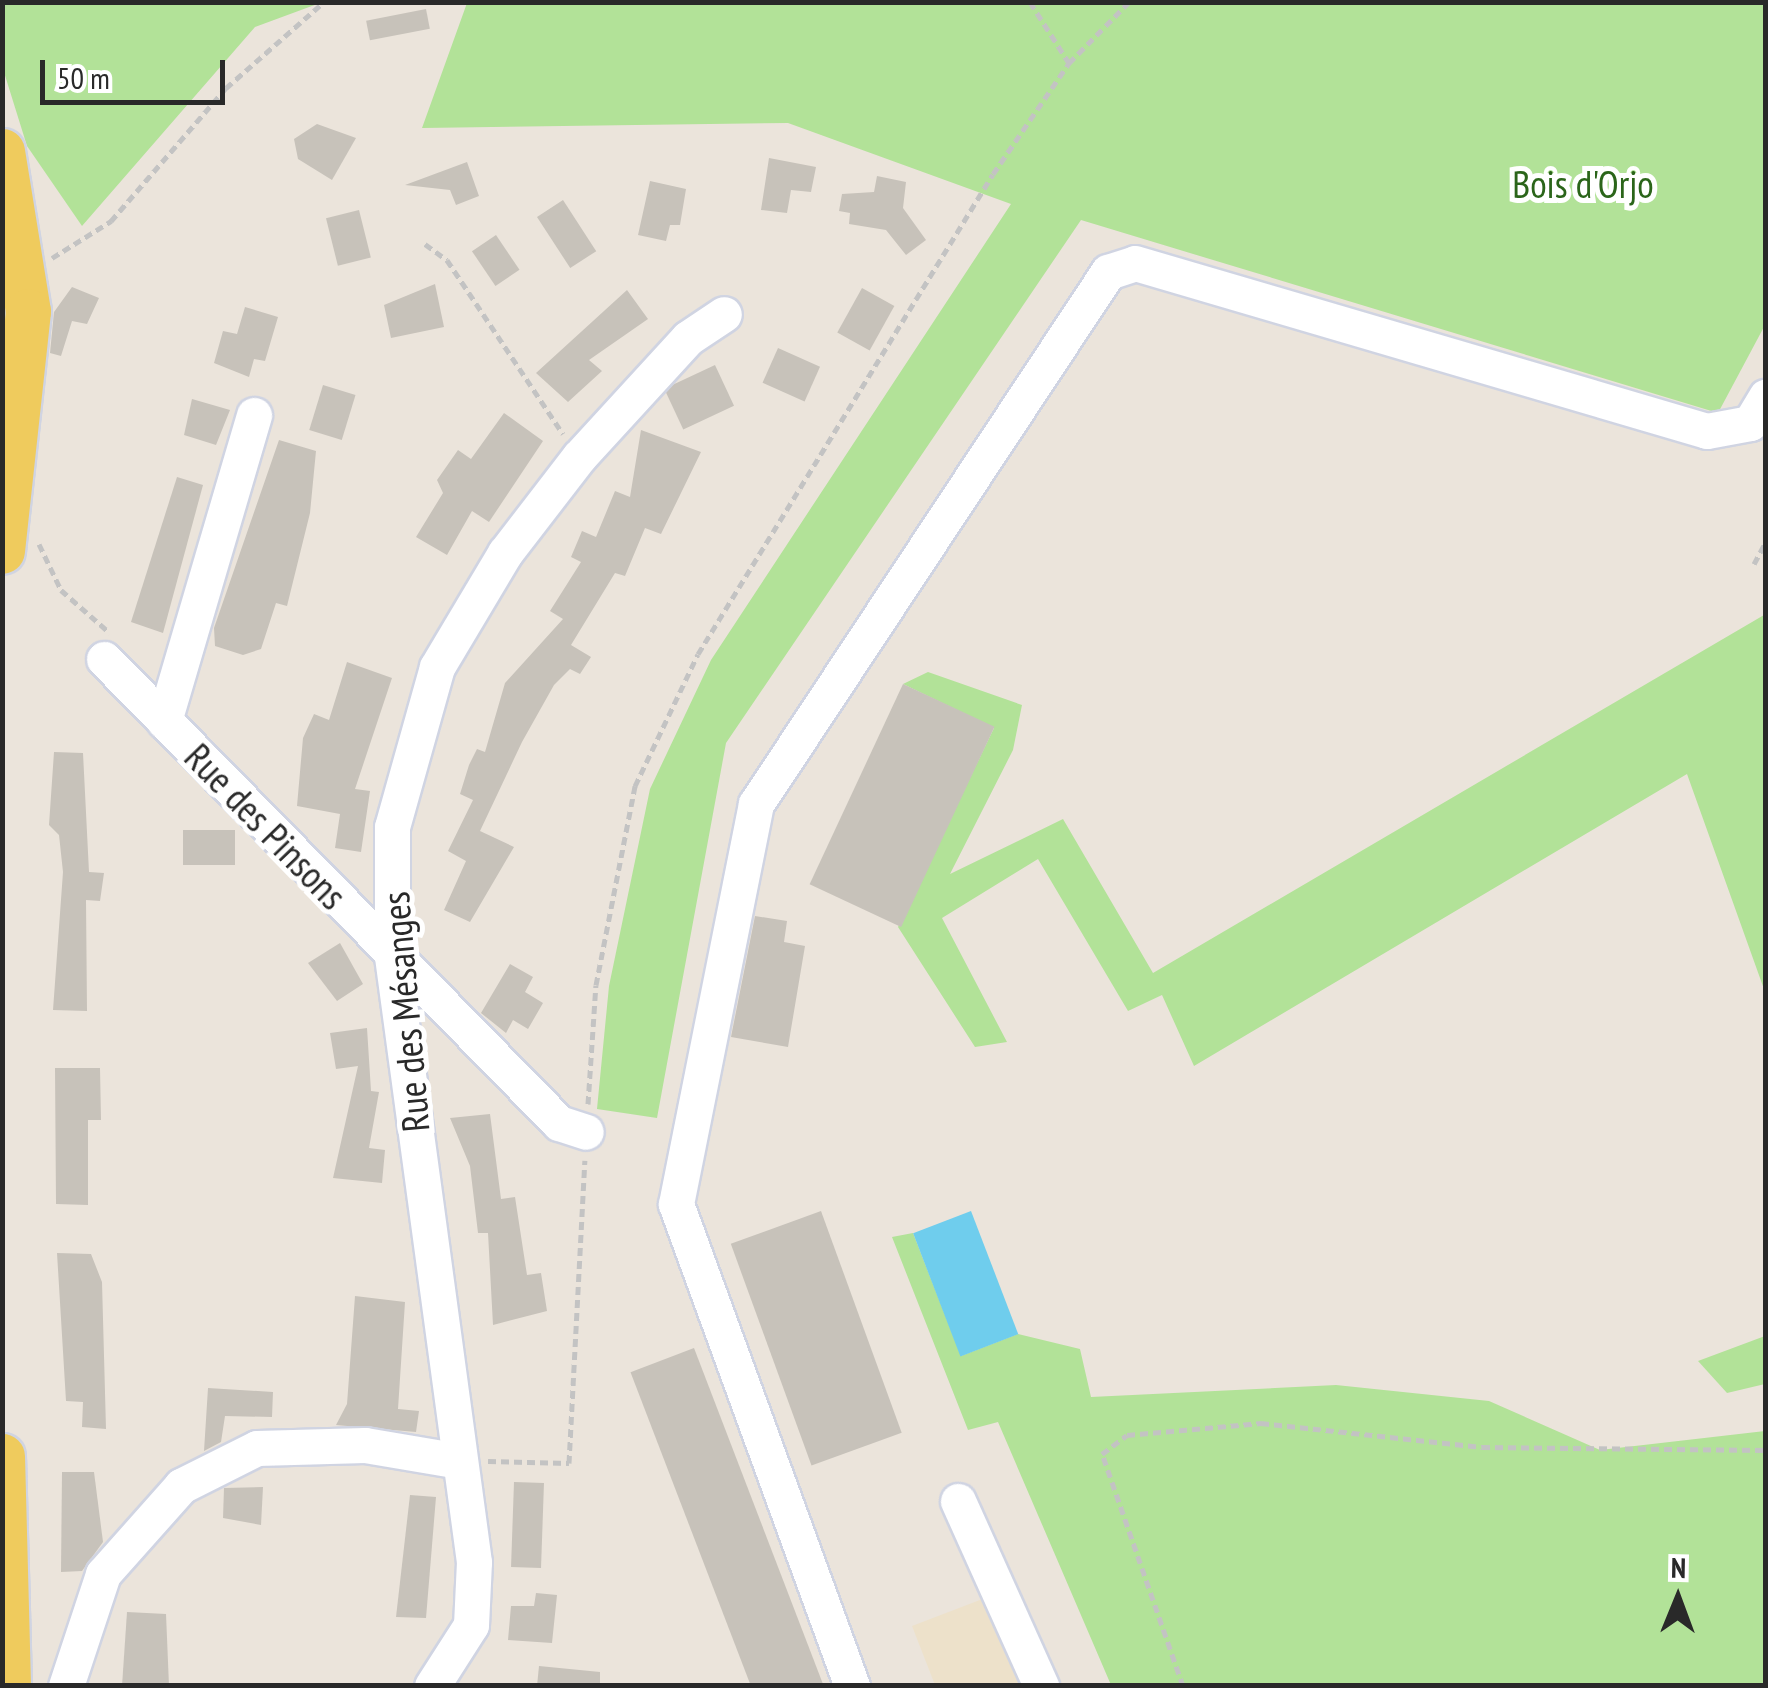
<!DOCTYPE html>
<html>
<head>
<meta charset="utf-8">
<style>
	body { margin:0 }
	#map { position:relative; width:1768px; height:1688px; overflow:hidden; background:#ebe4db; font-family:"PT Sans Narrow",sans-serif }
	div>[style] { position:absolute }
	.education>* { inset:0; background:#ede1ca }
	.green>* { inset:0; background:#b2e298 }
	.water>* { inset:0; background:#6fcded; transform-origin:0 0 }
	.building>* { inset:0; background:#c7c2ba; transform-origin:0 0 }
	.path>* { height:5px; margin-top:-2.5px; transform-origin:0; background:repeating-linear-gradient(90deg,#c3c3c3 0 8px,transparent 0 13px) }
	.roads { filter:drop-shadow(2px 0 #d0d4e2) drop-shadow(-2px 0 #d0d4e2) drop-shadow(0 2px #d0d4e2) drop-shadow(0 -2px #d0d4e2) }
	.minor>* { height:35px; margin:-17.5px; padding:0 17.5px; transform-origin:17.5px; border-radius:17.5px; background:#fff }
	.major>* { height:45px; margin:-22.5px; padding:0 22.5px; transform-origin:22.5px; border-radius:22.5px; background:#efcb5d }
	span { translate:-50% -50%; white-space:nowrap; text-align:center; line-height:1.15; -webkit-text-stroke:10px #fff; paint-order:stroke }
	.park-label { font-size:38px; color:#2b651a }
	.street-label { font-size:38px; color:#292929 }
	.frame { position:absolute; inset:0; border:5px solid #292929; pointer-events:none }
	.north { position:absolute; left:1628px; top:1548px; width:100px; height:100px; -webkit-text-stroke:8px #fff; paint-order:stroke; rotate:1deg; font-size:28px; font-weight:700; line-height:40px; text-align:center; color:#292929 }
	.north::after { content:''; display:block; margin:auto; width:35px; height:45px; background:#292929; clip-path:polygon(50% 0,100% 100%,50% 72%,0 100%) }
	.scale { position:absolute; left:40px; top:60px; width:185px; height:45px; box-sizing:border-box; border:5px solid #292929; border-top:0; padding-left:12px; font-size:30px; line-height:35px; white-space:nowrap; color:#292929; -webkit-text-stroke:8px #fff; paint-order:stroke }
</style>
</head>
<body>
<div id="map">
	<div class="education">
		<div style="clip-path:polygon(993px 1595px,1028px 1685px,935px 1685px,912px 1626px)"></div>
	</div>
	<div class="green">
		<div style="clip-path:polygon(2px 3px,3px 2px,320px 3px,255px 27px,82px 226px,27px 146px,3px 69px)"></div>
		<div style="clip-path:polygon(467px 3px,1765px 3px,1765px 325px,1718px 413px,1081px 220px,726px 743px,657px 1118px,597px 1109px,609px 986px,650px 789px,711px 660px,1011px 204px,788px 123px,422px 128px)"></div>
		<div style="clip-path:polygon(1764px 615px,1765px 992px,1687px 774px,1194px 1066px,1162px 995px,1128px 1011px,1038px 859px,942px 918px,1007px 1042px,975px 1047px,898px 927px,994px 728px,903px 684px,928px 672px,1022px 705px,1013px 750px,950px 874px,1063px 819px,1153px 973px)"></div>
		<div style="clip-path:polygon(913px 1233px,961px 1356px,1018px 1334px,1080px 1349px,1091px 1397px,1336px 1385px,1489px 1401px,1600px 1450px,1765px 1431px,1765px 1685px,1111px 1685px,998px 1422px,968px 1430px,892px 1237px)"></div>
		<div style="clip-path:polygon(1765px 1336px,1765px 1384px,1727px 1393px,1698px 1361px)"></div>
	</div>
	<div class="water">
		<div style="left:971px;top:1211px;width:132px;height:62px;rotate:69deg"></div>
	</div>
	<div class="building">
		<div style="left:426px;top:9px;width:20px;height:61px;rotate:79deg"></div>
		<div style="clip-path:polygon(317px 124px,356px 138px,332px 180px,298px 159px,294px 139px)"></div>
		<div style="clip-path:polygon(769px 158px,816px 167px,811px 192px,791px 190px,787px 213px,761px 210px)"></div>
		<div style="clip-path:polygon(467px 162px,479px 196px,456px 205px,450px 190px,405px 185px)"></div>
		<div style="clip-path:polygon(877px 176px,906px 182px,903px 208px,926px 240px,906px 255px,886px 230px,849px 224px,850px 213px,839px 211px,842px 194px,874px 192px)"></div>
		<div style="clip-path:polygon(650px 181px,686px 189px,680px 225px,670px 225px,666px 241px,638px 235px)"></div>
		<div style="left:563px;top:200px;width:61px;height:31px;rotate:57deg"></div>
		<div style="left:359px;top:210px;width:49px;height:34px;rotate:76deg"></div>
		<div style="left:496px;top:235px;width:42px;height:29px;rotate:56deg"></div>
		<div style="clip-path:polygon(435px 284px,444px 327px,391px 338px,384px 305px)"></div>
		<div style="clip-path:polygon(72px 287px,99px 298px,87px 324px,72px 321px,61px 356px,50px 353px,54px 312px)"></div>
		<div style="left:862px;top:288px;width:37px;height:51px;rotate:29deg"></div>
		<div style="clip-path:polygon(627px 290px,648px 319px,589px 360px,602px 371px,568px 402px,536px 373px)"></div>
		<div style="clip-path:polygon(245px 307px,278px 317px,265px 361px,254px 359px,249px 377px,214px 363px,223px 331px,237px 334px)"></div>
		<div style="left:778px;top:348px;width:46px;height:38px;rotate:24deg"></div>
		<div style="left:715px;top:365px;width:45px;height:56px;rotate:65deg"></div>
		<div style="left:323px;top:385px;width:34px;height:47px;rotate:17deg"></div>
		<div style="clip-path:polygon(192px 399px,230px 410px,216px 445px,184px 435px)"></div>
		<div style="clip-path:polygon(504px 413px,543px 441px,489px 522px,472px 511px,447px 555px,416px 537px,443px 493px,437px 480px,458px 450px,471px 459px)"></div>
		<div style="clip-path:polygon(641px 430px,701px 452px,661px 534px,645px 528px,625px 576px,615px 573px,571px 645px,591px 657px,580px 674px,570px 669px,554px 685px,522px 742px,480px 831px,514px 847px,470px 922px,444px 910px,466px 861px,448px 851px,473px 800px,460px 794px,469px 765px,477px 749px,485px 752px,505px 683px,563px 619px,550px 611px,581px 562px,571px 557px,582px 531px,596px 537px,615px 491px,630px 497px)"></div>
		<div style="clip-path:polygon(279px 440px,316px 451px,310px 513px,287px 606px,276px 603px,261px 649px,243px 655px,215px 646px,214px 628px)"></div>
		<div style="clip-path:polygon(177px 477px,203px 485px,163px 633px,131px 622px)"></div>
		<div style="clip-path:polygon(347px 662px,392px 678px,355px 789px,370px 791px,361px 852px,335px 848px,340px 814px,297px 806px,303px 738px,314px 714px,329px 720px)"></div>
		<div style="left:903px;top:684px;width:101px;height:221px;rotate:25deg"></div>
		<div style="clip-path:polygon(54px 752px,83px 753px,89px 872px,104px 873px,100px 901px,86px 900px,87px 1011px,53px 1010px,63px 872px,59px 835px,49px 825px)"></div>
		<div style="left:183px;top:830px;width:52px;height:35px"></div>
		<div style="clip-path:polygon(755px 916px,787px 921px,784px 942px,805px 946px,788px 1047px,731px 1037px)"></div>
		<div style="clip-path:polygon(340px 943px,363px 984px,337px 1001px,308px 963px)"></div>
		<div style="clip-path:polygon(510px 964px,533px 977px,525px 992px,543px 1003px,528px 1029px,513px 1020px,506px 1033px,481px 1013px)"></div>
		<div style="clip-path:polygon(367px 1028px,371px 1091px,379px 1092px,369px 1148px,385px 1150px,382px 1183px,333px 1178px,358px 1066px,336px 1069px,330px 1033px)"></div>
		<div style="clip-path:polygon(55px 1068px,100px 1068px,101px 1120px,88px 1120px,88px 1205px,56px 1204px)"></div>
		<div style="clip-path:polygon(490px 1114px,501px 1199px,515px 1197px,527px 1275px,541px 1273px,547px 1311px,493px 1325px,488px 1233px,478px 1233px,470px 1166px,450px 1118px)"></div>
		<div style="left:821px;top:1211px;width:236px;height:96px;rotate:70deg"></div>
		<div style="clip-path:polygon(57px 1253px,91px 1254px,102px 1282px,106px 1429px,82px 1427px,83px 1402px,66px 1401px)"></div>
		<div style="clip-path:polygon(355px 1296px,405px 1302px,398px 1409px,419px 1411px,416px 1432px,336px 1425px,347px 1404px)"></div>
		<div style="left:694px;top:1348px;width:362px;height:68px;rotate:69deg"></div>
		<div style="clip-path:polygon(208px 1388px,273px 1392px,272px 1417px,225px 1416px,221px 1442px,204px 1451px)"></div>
		<div style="clip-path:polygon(62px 1472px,94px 1472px,103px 1542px,82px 1571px,61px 1572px)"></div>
		<div style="left:514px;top:1482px;width:30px;height:85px;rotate:2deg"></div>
		<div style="clip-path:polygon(263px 1487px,261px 1525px,223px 1518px,224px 1488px)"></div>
		<div style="clip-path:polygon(410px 1495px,436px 1497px,426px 1618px,396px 1617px)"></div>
		<div style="clip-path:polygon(536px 1593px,557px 1595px,552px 1643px,508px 1640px,511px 1606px,534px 1606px)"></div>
		<div style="clip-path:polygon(127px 1612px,166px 1614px,169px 1686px,122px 1686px)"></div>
		<div style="clip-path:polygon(539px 1666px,600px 1672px,600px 1686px,537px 1686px)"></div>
	</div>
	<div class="path">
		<div style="left:1030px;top:2px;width:72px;rotate:57.4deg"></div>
		<div style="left:425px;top:244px;width:27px;rotate:36deg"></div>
		<div style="left:447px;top:260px;width:209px;rotate:56.3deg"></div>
		<div style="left:52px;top:258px;width:70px;rotate:-32.1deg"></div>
		<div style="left:111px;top:221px;width:176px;rotate:-49.2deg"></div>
		<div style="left:226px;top:88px;width:130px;rotate:-41.3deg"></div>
		<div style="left:39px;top:544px;width:51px;rotate:64.4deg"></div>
		<div style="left:61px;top:590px;width:65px;rotate:41.3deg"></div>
		<div style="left:1754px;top:564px;width:26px;rotate:-62deg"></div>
		<div style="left:588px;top:1104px;width:119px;rotate:-86.2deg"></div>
		<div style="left:596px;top:985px;width:203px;rotate:-78.9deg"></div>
		<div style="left:635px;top:786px;width:146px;rotate:-64.5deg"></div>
		<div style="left:698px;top:654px;width:563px;rotate:-58.43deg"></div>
		<div style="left:993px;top:174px;width:135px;rotate:-55.6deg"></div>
		<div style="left:1069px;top:63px;width:86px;rotate:-45.5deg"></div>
		<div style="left:488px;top:1461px;width:81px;rotate:1.4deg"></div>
		<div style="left:569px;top:1463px;width:303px;rotate:-87deg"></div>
		<div style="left:1183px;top:1686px;width:246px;rotate:-109.2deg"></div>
		<div style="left:1102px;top:1454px;width:31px;rotate:-37deg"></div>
		<div style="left:1127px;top:1435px;width:135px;rotate:-5.1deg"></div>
		<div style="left:1261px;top:1423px;width:222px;rotate:6.2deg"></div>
		<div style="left:1482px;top:1447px;width:284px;rotate:0.6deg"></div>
	</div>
	<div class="roads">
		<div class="minor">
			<div style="left:104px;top:659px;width:650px;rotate:45.56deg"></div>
			<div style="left:559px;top:1123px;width:28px;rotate:18deg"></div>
			<div style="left:164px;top:721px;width:319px;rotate:-73.6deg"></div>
			<div style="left:958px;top:1501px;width:203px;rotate:65.8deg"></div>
			<div style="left:66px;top:1686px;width:118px;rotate:-71.7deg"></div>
			<div style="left:103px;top:1574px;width:118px;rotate:-48.4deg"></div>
			<div style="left:181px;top:1486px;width:85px;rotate:-26.6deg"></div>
			<div style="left:257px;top:1448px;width:108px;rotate:-1.6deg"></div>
			<div style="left:365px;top:1445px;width:96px;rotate:9.6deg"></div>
			<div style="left:432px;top:1686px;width:72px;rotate:-57.4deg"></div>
			<div style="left:471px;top:1625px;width:63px;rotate:-87.3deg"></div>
			<div style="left:474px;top:1562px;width:612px;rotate:-97.71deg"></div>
			<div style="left:392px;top:956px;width:129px;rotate:-90deg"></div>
			<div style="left:392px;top:827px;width:166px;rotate:-74.3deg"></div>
			<div style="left:437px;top:667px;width:133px;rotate:-59.2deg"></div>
			<div style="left:505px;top:553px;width:121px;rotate:-52.4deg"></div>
			<div style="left:579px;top:457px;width:161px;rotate:-47.5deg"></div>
			<div style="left:688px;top:338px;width:43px;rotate:-33.7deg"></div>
			<div style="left:852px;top:1686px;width:513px;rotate:-110.06deg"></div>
			<div style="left:676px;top:1204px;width:408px;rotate:-78.7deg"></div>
			<div style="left:756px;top:804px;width:638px;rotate:-56.51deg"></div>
			<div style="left:1108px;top:272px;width:28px;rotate:-18deg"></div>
			<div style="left:1135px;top:263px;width:596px;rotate:16.37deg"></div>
			<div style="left:1707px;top:431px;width:44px;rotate:-10.5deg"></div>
			<div style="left:1750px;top:423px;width:31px;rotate:-59deg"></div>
		</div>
		<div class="major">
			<div style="left:2px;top:151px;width:162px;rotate:80.8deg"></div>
			<div style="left:28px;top:311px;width:241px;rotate:96.2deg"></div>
			<div style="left:2px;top:1456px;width:230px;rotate:88.5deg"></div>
		</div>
	</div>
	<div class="park-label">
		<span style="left:1583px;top:184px">Bois d'Orjo</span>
	</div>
	<div class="street-label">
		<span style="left:266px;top:826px;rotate:46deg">Rue des Pinsons</span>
		<span style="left:405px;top:1012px;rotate:-95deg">Rue des Mésanges</span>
	</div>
	<div class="frame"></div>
	<div class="north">N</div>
	<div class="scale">50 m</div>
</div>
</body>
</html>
